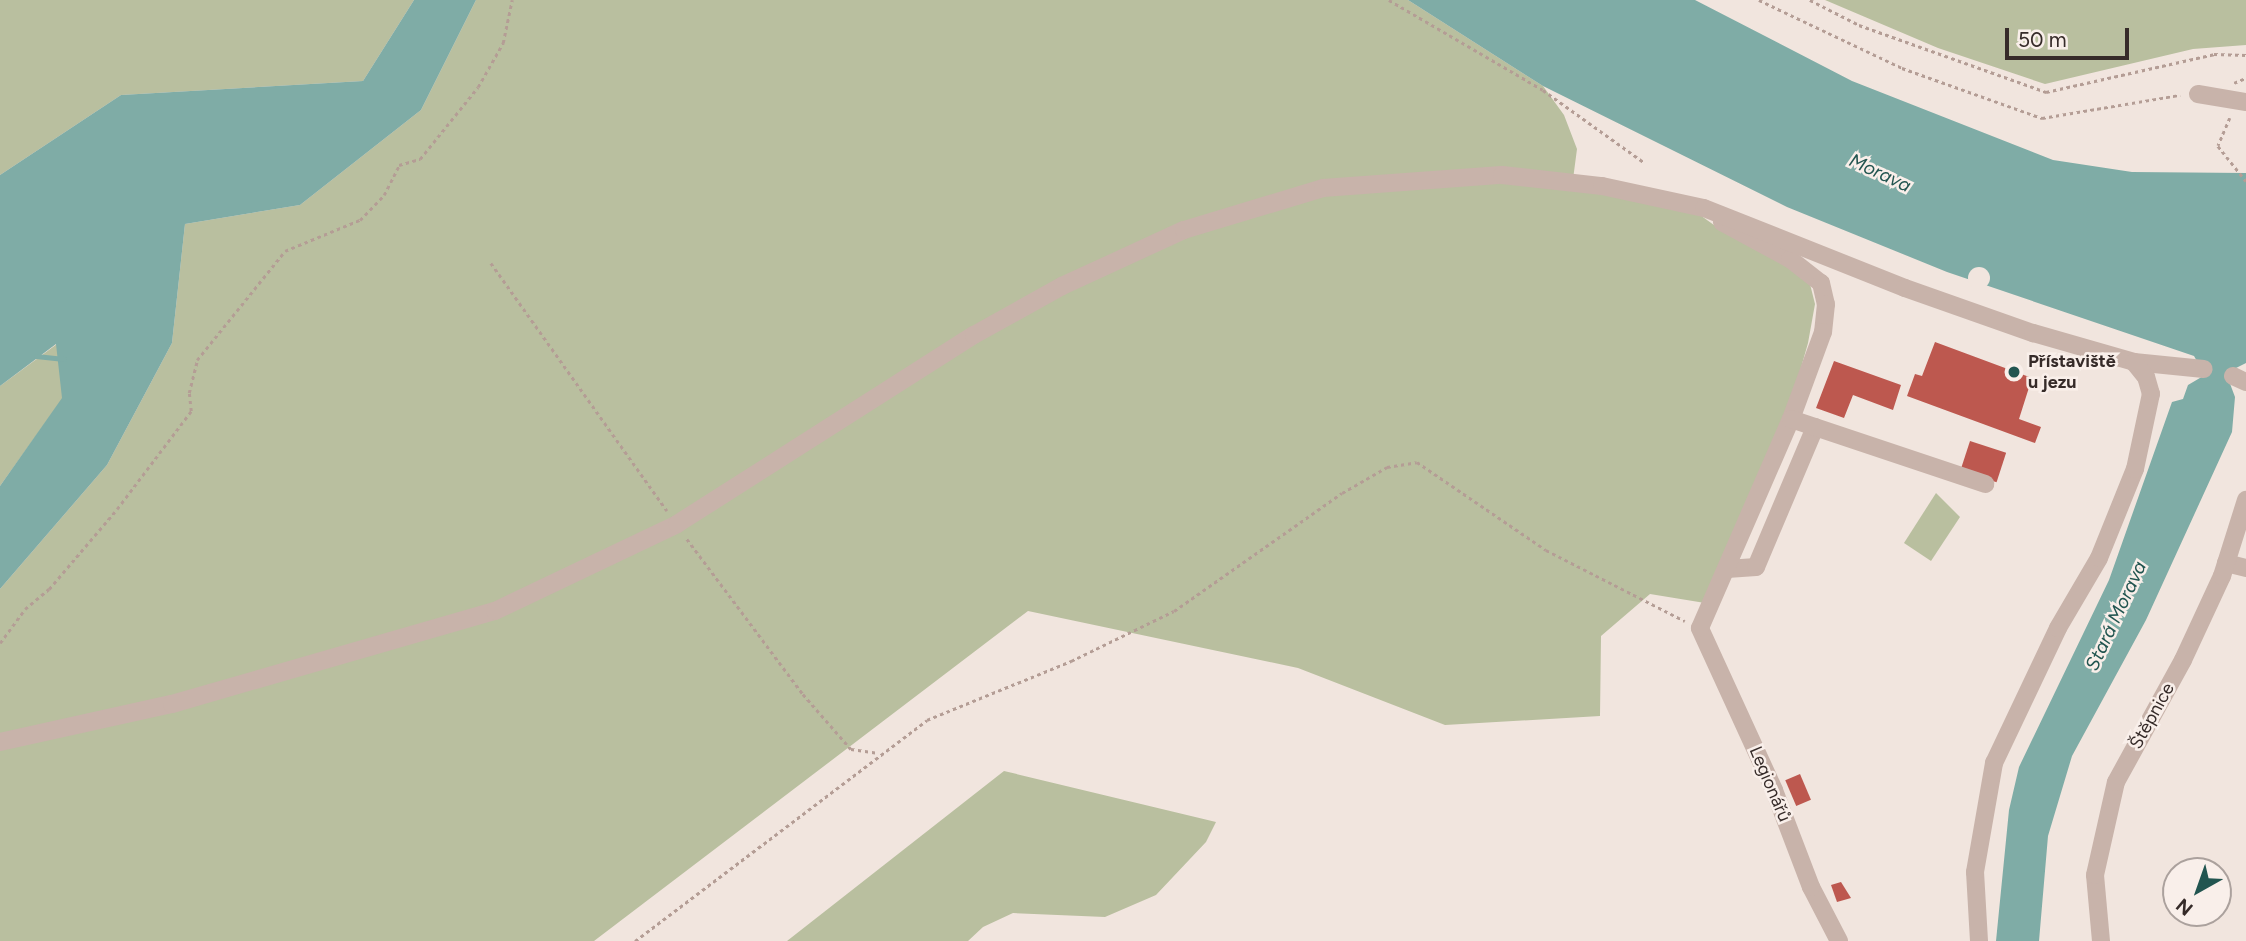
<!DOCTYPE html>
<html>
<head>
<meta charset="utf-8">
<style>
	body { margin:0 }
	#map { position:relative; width:2246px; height:941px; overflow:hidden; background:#f1e5de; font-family:Figtree,sans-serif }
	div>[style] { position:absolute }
	.green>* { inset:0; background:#b9bf9f }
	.water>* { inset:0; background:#7faca6 }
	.pier>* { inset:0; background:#f1e5de }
	.round { border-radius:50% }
	.stream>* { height:5px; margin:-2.5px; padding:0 2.5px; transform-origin:2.5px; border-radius:2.5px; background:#7faca6 }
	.building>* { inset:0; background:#bd584f; transform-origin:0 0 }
	.path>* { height:2.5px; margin-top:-1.25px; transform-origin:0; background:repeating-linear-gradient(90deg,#b49d95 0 3.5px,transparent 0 7px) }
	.minor>* { height:18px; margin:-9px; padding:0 9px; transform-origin:9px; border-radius:9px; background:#c8b3aa }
	.dots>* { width:19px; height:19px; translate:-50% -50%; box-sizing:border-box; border:4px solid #f9efea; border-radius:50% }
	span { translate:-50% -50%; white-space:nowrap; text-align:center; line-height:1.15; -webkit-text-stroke:5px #f9efea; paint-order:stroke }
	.poi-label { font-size:18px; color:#362b29; font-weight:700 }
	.left { translate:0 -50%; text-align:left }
	.street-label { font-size:18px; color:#362b29 }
	.water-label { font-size:19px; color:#225550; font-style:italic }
	.north { position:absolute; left:2162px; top:857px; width:70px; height:70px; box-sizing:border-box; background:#f9efea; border:2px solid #aba19d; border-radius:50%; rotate:220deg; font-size:19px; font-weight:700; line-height:28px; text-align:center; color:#362b29 }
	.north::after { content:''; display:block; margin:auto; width:24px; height:32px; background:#225550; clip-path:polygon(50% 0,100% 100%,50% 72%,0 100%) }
	.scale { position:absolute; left:2005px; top:28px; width:124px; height:32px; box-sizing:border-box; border:4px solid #362b29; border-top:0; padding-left:9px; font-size:21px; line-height:24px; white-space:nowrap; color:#362b29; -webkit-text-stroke:5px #f9efea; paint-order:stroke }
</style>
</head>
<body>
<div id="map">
	<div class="green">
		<div style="clip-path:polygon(0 0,414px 0,363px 81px,121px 95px,0 175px)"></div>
		<div style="clip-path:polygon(476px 0,1408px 0,1543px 86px,1564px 115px,1577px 149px,1572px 187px,1689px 207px,1718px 228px,1796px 270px,1810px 284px,1815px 304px,1808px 343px,1787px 417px,1705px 603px,1650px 594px,1601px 636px,1600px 716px,1445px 725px,1298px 668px,1028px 611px,594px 941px,0 941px,0 589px,107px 465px,172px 343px,185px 224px,300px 205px,421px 110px)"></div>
		<div style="clip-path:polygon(1825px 0,2246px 0,2246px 45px,2193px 49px,2045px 84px,1938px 48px)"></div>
		<div style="clip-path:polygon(57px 344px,63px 398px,0 486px,0 386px)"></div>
		<div style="clip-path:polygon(1936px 493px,1960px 517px,1931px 561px,1904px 543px)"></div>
		<div style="clip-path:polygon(1004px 771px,1216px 822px,1206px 842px,1156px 895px,1105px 917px,1013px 913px,983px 927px,968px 941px,787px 941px)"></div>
	</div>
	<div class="water">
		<div style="clip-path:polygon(414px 0,476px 0,421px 110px,300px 205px,185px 224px,172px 343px,107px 465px,0 589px,0 486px,62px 398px,56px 344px,0 386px,0 175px,121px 95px,363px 81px)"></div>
		<div style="clip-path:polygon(1408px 0,1695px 0,1852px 81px,2053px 160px,2132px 172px,2246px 173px,2246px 363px,2232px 370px,2229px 381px,2235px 397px,2232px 432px,2146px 620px,2072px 756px,2048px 836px,2039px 941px,1996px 941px,2009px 810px,2019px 767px,2109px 580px,2172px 402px,2183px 399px,2188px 385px,2205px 375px,2194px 356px,1947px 272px,1787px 207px,1543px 86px)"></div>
	</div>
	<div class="pier">
		<div class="round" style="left:1968px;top:267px;width:22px;height:22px"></div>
	</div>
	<div class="stream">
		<div style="left:36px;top:356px;width:28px;rotate:6deg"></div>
	</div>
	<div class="building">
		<div style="clip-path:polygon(1935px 342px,2032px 378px,2019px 419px,2041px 427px,2035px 443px,1907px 396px,1915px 374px,1922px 376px)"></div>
		<div style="clip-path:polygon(1834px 361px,1901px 385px,1893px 410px,1853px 395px,1844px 418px,1816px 408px)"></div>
		<div style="left:1970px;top:441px;width:38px;height:31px;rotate:18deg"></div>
		<div style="left:1800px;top:774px;width:28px;height:16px;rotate:67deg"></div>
		<div style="clip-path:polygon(1841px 882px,1851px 898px,1837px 902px,1831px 885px)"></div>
	</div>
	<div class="path">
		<div style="left:1389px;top:0;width:178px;rotate:30.3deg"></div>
		<div style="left:1543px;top:90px;width:125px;rotate:35.6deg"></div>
		<div style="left:1759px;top:0;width:158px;rotate:25.4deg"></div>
		<div style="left:1902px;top:68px;width:149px;rotate:19.7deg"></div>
		<div style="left:2042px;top:118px;width:140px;rotate:-9.5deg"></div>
		<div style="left:1810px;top:0;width:55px;rotate:27deg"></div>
		<div style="left:1859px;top:25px;width:199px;rotate:19.7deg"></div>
		<div style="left:2046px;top:92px;width:172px;rotate:-12.7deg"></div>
		<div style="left:2214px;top:54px;width:32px;rotate:2deg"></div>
		<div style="left:2234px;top:83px;width:13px;rotate:-23deg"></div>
		<div style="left:2230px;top:118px;width:30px;rotate:113deg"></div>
		<div style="left:2218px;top:146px;width:45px;rotate:51.3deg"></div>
		<div style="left:491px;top:263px;width:304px;rotate:54.6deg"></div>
		<div style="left:687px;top:539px;width:194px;rotate:53.2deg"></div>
		<div style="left:803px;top:694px;width:73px;rotate:48.9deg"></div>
		<div style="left:851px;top:749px;width:28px;rotate:8deg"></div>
		<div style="left:0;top:643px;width:42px;rotate:-53.7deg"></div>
		<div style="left:25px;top:609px;width:31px;rotate:-40deg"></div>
		<div style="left:49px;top:589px;width:105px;rotate:-49.6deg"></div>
		<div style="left:117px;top:509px;width:123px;rotate:-52.9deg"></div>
		<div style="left:191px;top:411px;width:18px;rotate:-96deg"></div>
		<div style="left:189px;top:393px;width:34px;rotate:-76deg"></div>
		<div style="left:197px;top:360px;width:140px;rotate:-51.1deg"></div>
		<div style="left:285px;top:251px;width:81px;rotate:-22.5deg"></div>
		<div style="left:360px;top:220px;width:35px;rotate:-46deg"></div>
		<div style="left:384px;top:195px;width:34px;rotate:-63deg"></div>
		<div style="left:399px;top:165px;width:22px;rotate:-16deg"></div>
		<div style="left:420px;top:159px;width:92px;rotate:-51.1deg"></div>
		<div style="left:478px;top:87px;width:51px;rotate:-60.4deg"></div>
		<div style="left:503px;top:43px;width:44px;rotate:-78.2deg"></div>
		<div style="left:635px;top:941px;width:366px;rotate:-37.1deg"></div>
		<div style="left:927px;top:720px;width:156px;rotate:-22.3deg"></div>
		<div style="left:1071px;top:661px;width:114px;rotate:-25.9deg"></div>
		<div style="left:1174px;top:611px;width:205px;rotate:-35.1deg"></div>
		<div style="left:1342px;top:493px;width:52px;rotate:-30deg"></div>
		<div style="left:1387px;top:467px;width:30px;rotate:-9deg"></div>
		<div style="left:1417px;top:462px;width:156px;rotate:34.3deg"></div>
		<div style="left:1546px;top:550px;width:156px;rotate:27.1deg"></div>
	</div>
	<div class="minor">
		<div style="left:2198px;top:94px;width:49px;rotate:9.5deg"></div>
		<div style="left:1722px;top:222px;width:77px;rotate:28.6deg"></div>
		<div style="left:1790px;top:259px;width:39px;rotate:38deg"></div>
		<div style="left:1821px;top:283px;width:22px;rotate:77deg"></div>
		<div style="left:1826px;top:304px;width:28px;rotate:96deg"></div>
		<div style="left:1823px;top:332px;width:93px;rotate:110.2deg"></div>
		<div style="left:2233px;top:376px;width:14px;rotate:25deg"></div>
		<div style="left:2226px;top:563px;width:21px;rotate:14deg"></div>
		<div style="left:1727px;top:569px;width:29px;rotate:-4deg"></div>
		<div style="left:1756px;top:567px;width:152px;rotate:-67.1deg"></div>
		<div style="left:0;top:742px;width:176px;rotate:-12.5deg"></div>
		<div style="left:172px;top:704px;width:336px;rotate:-16.1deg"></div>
		<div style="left:495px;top:611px;width:202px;rotate:-25.5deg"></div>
		<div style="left:677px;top:524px;width:352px;rotate:-32.5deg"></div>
		<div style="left:974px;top:335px;width:101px;rotate:-29.1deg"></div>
		<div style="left:1062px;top:286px;width:134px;rotate:-24.7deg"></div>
		<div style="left:1184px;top:230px;width:145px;rotate:-16.8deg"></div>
		<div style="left:1323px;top:188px;width:179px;rotate:-4.2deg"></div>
		<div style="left:1502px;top:175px;width:101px;rotate:6.3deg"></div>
		<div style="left:1602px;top:186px;width:104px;rotate:12.2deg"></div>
		<div style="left:1704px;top:208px;width:216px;rotate:21.7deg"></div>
		<div style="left:1905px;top:288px;width:136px;rotate:19.4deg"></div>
		<div style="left:2033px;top:333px;width:105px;rotate:16deg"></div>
		<div style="left:2134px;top:362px;width:70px;rotate:5.7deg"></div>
		<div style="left:1839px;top:941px;width:61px;rotate:-117.4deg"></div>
		<div style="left:1811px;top:887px;width:104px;rotate:-110.9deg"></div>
		<div style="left:1774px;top:790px;width:178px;rotate:-114.6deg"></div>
		<div style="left:1700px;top:628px;width:228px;rotate:-66.5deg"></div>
		<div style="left:1791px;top:419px;width:205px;rotate:18.5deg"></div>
		<div style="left:1979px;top:941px;width:69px;rotate:-93.3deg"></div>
		<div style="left:1975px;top:872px;width:111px;rotate:-80.1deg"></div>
		<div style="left:1994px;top:763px;width:149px;rotate:-64.6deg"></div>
		<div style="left:2058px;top:628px;width:81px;rotate:-59.6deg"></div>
		<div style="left:2099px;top:558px;width:96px;rotate:-68deg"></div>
		<div style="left:2135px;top:469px;width:77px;rotate:-78deg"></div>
		<div style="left:2151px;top:394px;width:18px;rotate:-106deg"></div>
		<div style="left:2146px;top:377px;width:19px;rotate:-129deg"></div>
		<div style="left:2101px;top:941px;width:66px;rotate:-95.2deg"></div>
		<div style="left:2095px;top:875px;width:95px;rotate:-77.3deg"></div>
		<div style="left:2116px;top:782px;width:139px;rotate:-61.2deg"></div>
		<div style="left:2183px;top:660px;width:93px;rotate:-65.1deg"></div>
		<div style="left:2222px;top:576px;width:80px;rotate:-72.5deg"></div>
	</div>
	<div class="dots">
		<div style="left:2014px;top:372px;background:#225550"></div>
	</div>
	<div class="poi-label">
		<span class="left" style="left:2028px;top:372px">Přístaviště<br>u jezu</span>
	</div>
	<div class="street-label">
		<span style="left:2152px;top:716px;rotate:-61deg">Štěpnice</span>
		<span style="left:1770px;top:784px;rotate:67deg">Legionářů</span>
	</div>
	<div class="water-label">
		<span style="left:1880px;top:173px;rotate:25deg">Morava</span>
		<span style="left:2116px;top:616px;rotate:-65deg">Stará Morava</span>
	</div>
	<div class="north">N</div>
	<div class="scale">50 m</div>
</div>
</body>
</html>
